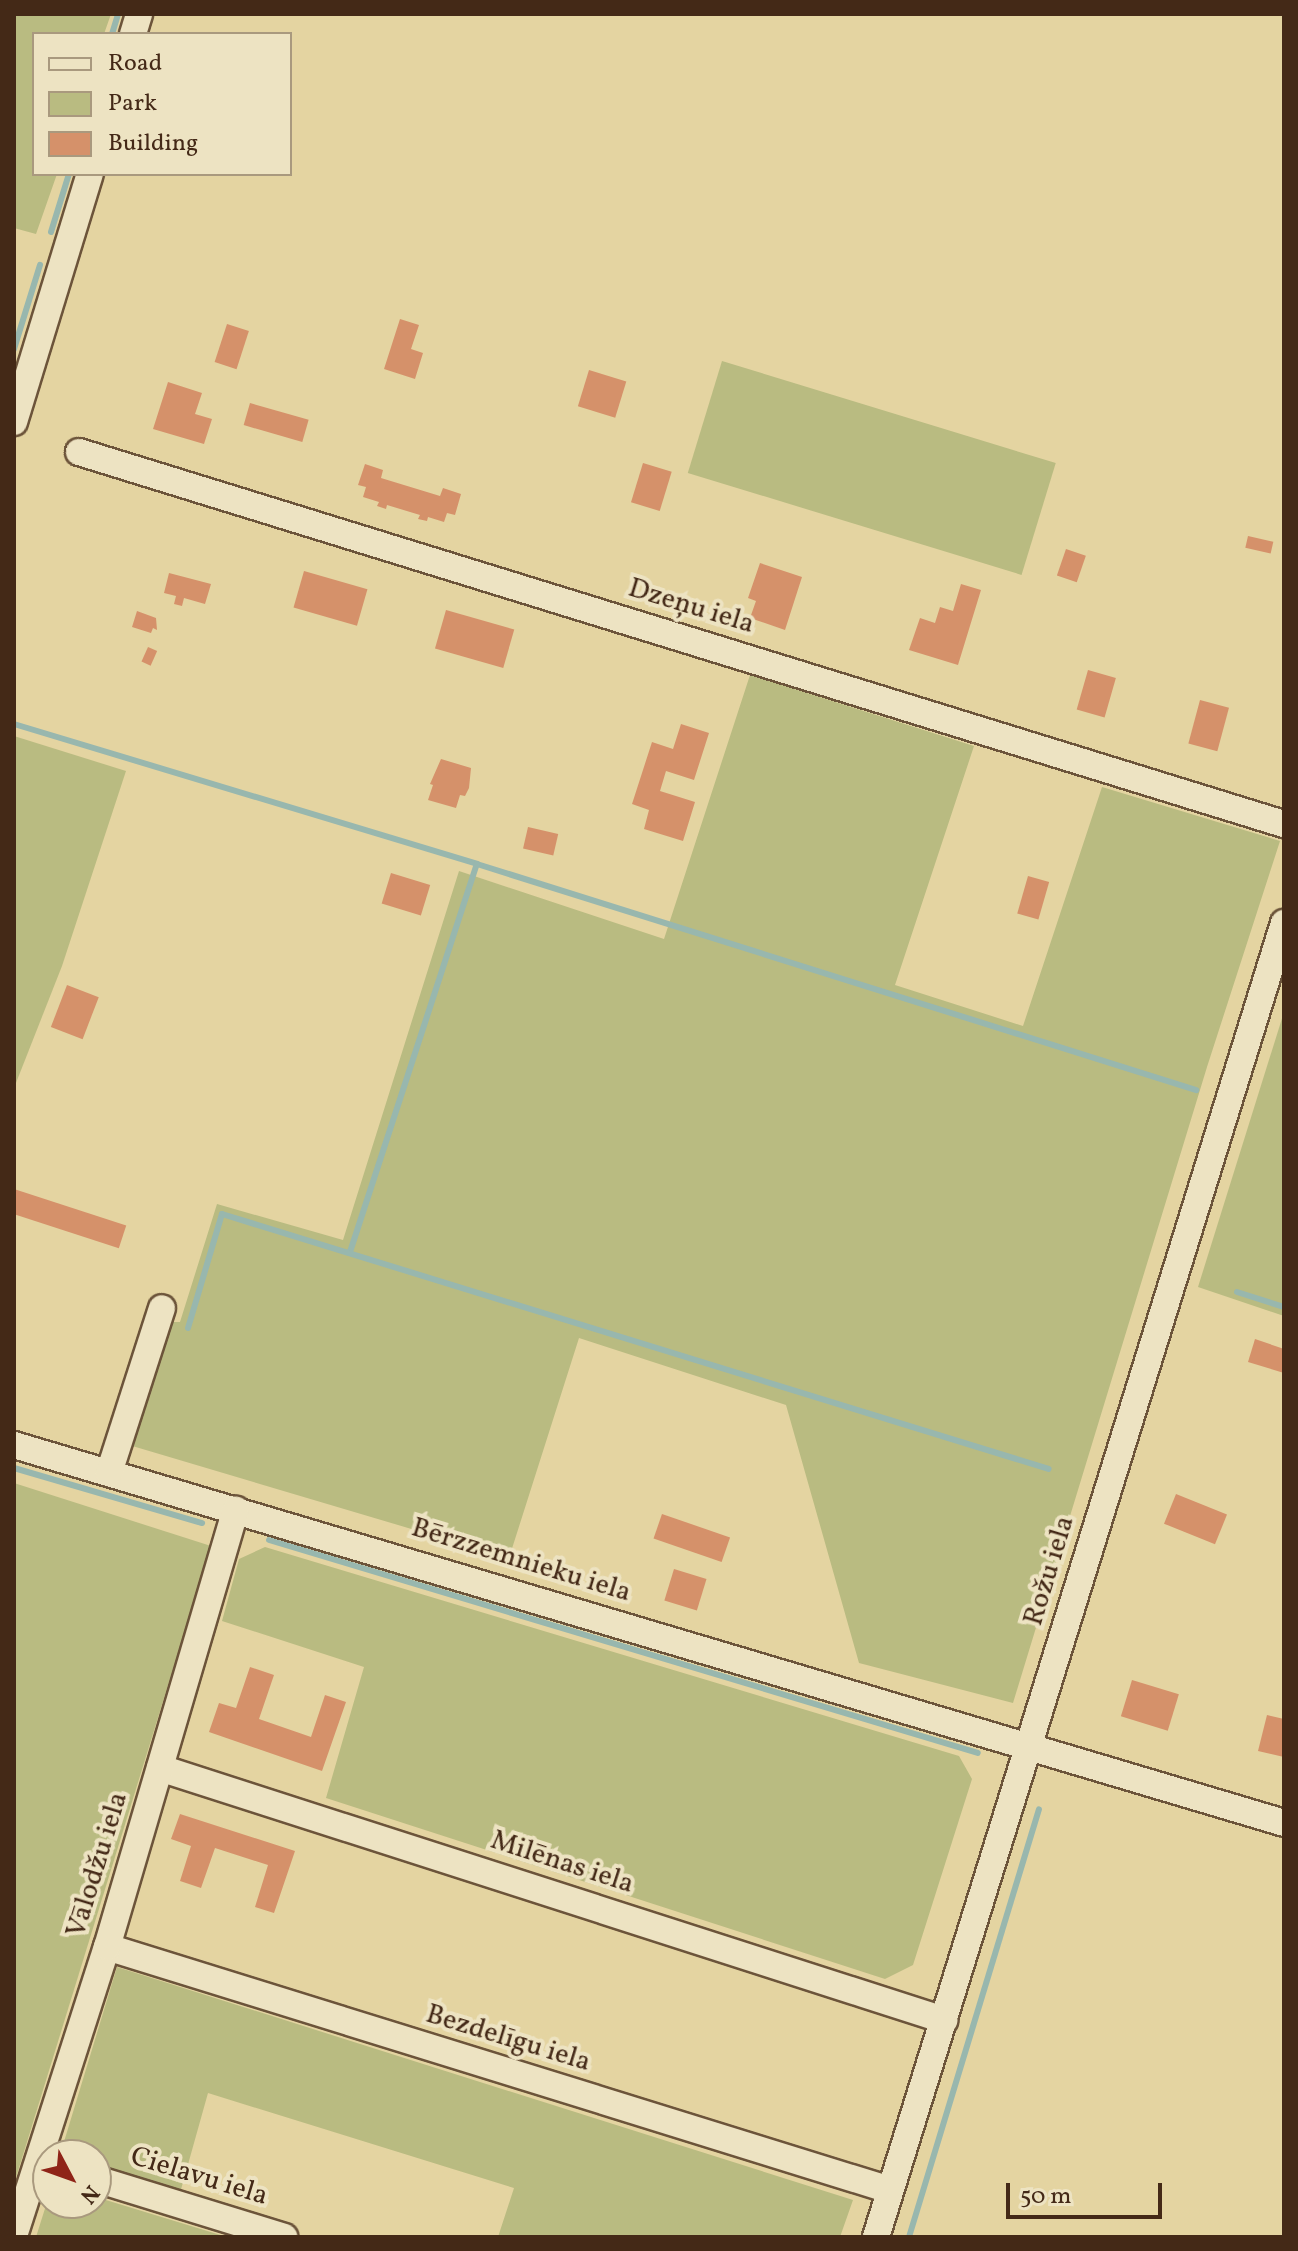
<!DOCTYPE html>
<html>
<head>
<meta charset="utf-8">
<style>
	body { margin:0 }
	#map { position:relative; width:1298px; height:2251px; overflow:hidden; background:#e4d4a1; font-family:Vollkorn,serif }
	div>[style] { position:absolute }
	.green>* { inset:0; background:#b9bb81; transform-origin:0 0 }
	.stream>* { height:6px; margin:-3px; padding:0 3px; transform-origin:3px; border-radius:3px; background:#98b7ae }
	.building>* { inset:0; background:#d5916a; transform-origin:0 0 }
	.roads { filter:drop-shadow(2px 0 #6c543a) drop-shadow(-2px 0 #6c543a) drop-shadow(0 2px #6c543a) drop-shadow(0 -2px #6c543a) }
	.minor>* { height:26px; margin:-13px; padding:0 13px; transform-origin:13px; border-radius:13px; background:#ede3c2 }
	span { translate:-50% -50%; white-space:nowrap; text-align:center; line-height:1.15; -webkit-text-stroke:8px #ede3c2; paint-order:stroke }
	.street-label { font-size:28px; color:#442917 }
	.frame { position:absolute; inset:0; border:16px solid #442917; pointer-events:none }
	.legend { position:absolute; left:32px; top:32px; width:260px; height:144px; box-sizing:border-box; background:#ede3c2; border:2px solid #a9997e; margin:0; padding:10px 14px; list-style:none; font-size:24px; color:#442917 }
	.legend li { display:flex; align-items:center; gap:16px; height:40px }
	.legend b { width:40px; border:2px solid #a9997e }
	.north { position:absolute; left:32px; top:2139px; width:80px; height:80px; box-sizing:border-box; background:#ede3c2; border:2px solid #a9997e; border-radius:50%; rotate:131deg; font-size:22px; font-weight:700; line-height:32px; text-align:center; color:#442917 }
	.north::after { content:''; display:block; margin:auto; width:28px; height:36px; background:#8f2418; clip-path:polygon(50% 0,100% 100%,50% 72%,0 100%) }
	.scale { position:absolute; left:1006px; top:2183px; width:156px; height:36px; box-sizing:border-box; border:4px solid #442917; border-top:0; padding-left:10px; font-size:24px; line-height:28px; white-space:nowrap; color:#442917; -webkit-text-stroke:6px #ede3c2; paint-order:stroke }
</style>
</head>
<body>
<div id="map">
	<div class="green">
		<div style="clip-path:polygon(14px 14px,111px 14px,104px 34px,34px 34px,34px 174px,57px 174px,36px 234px,14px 228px)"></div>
		<div style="left:722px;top:361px;width:349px;height:117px;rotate:17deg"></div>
		<div style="clip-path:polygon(750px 675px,974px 746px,895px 985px,1023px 1026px,1102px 787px,1280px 841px,1207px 1067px,1013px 1703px,859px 1663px,786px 1405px,579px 1338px,509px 1558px,129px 1445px,169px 1322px,180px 1322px,217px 1204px,343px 1240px,459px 871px,664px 939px)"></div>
		<div style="clip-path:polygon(14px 736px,126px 771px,62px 966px,14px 1088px)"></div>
		<div style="clip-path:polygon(1284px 1012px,1284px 1316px,1198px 1287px)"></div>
		<div style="clip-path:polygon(14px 1483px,211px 1546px,14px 2184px)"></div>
		<div style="clip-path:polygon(265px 1547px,959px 1756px,972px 1779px,913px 1965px,885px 1979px,326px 1798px,364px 1667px,222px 1621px,239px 1559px)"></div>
		<div style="clip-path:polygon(117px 1967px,853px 2200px,840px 2237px,498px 2237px,514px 2188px,208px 2093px,180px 2193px,96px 2166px,96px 2155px,60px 2155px)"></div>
		<div style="clip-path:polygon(96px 2197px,227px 2237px,36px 2237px,48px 2199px,48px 2203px,96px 2203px)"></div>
	</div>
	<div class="stream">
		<div style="left:112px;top:34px;width:21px;rotate:-73deg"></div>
		<div style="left:51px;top:232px;width:61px;rotate:-72.8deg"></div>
		<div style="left:14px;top:349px;width:88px;rotate:-72.8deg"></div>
		<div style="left:14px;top:724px;width:484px;rotate:16.8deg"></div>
		<div style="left:477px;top:864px;width:754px;rotate:17.45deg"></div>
		<div style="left:350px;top:1252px;width:408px;rotate:-71.9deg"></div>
		<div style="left:1237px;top:1292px;width:49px;rotate:17.7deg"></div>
		<div style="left:188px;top:1328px;width:119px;rotate:-73.4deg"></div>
		<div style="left:222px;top:1214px;width:865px;rotate:17.14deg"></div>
		<div style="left:14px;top:1468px;width:196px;rotate:16.3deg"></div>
		<div style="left:269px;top:1540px;width:740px;rotate:16.72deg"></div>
		<div style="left:909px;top:2237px;width:447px;rotate:-73.1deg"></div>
	</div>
	<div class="building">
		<div style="clip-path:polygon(400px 319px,419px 325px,411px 349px,423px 353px,415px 379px,384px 369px)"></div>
		<div style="left:227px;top:324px;width:23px;height:40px;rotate:18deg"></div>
		<div style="left:589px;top:370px;width:39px;height:38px;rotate:17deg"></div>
		<div style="clip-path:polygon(168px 382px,202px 393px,195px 414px,212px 419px,204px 444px,153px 429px)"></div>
		<div style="left:250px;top:403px;width:61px;height:23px;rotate:16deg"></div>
		<div style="left:643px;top:463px;width:30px;height:41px;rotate:17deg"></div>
		<div style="clip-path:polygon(365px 464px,383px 470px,381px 478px,440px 496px,443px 488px,461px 494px,455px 515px,447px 513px,444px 522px,428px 517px,427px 521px,418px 519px,420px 515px,387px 505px,386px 509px,377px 506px,379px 502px,363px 497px,366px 487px,358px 485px)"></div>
		<div style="left:1248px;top:536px;width:26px;height:12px;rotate:13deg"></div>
		<div style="left:1066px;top:549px;width:21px;height:28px;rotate:19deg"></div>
		<div style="clip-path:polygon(760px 563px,802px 577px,785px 630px,750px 618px,756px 601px,748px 598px)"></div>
		<div style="left:304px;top:571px;width:66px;height:38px;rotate:16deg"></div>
		<div style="clip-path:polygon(169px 573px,211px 584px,205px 604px,184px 598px,182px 606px,174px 604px,176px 596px,164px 593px)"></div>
		<div style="clip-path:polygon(961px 584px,981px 590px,958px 665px,909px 650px,920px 618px,935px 623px,940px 607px,953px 611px)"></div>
		<div style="left:446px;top:610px;width:71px;height:40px;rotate:16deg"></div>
		<div style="clip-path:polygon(137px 611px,156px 618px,157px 630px,153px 628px,151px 633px,132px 627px)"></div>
		<div style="left:148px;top:647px;width:10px;height:16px;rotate:24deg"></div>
		<div style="left:1088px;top:670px;width:29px;height:41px;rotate:16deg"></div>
		<div style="left:1200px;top:700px;width:30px;height:45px;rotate:15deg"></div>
		<div style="clip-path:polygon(681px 724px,709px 733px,694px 780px,666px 771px,660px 791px,695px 802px,683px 841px,644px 829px,649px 810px,632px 804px,652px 742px,673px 749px)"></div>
		<div style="clip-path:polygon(441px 759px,471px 768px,469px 788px,465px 796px,460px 795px,456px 808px,428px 800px,433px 785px,430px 784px)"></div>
		<div style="left:528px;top:827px;width:31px;height:22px;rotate:13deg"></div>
		<div style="left:391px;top:873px;width:41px;height:32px;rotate:17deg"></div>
		<div style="left:1028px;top:876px;width:22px;height:39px;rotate:16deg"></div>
		<div style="left:67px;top:985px;width:34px;height:45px;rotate:21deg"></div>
		<div style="left:14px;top:1189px;width:118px;height:24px;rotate:18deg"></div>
		<div style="clip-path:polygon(1255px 1339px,1284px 1349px,1284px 1373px,1248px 1362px)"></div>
		<div style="left:1176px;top:1494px;width:55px;height:32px;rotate:22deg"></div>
		<div style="left:662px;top:1514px;width:72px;height:26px;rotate:19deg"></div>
		<div style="left:674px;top:1569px;width:34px;height:33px;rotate:17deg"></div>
		<div style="clip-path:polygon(250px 1667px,274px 1675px,259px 1719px,311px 1737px,325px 1695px,346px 1702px,322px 1771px,209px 1732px,219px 1703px,236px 1708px)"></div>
		<div style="left:1132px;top:1680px;width:49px;height:38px;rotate:17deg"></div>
		<div style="clip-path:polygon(1267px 1715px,1284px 1719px,1284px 1757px,1258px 1751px)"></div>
		<div style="clip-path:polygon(180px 1814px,295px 1851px,274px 1913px,255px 1907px,268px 1865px,215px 1848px,201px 1888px,180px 1881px,191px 1846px,171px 1839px)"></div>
	</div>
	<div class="roads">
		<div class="minor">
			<div style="left:133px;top:34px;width:21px;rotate:-73deg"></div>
			<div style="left:14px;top:422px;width:259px;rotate:-73deg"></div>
			<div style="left:79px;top:452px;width:1261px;rotate:17.16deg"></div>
			<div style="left:14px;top:1445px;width:1325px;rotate:16.57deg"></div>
			<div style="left:109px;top:1473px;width:173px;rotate:-72.2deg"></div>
			<div style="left:160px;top:1768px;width:824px;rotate:17.82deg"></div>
			<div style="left:107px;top:1947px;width:820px;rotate:17.24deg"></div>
			<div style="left:96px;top:2179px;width:197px;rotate:17.1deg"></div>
			<div style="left:14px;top:2236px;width:304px;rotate:-72.2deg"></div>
			<div style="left:107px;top:1947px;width:456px;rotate:-73.6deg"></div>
			<div style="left:876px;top:2237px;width:1376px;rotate:-72.75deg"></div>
		</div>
	</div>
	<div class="street-label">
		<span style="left:691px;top:607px;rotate:17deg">Dzeņu iela</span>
		<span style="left:521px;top:1561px;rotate:17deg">Bērzzemnieku iela</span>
		<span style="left:1050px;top:1571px;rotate:-73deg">Rožu iela</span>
		<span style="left:562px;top:1863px;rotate:18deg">Milēnas iela</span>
		<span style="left:98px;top:1865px;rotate:-73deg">Vālodžu iela</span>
		<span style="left:508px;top:2039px;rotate:17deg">Bezdelīgu iela</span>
		<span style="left:199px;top:2177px;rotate:17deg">Cielavu iela</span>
	</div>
	<div class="frame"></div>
	<ul class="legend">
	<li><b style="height:10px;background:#ede3c2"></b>Road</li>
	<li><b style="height:22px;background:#b9bb81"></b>Park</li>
	<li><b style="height:22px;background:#d5916a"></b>Building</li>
	</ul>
	<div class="north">N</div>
	<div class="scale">50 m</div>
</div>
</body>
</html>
